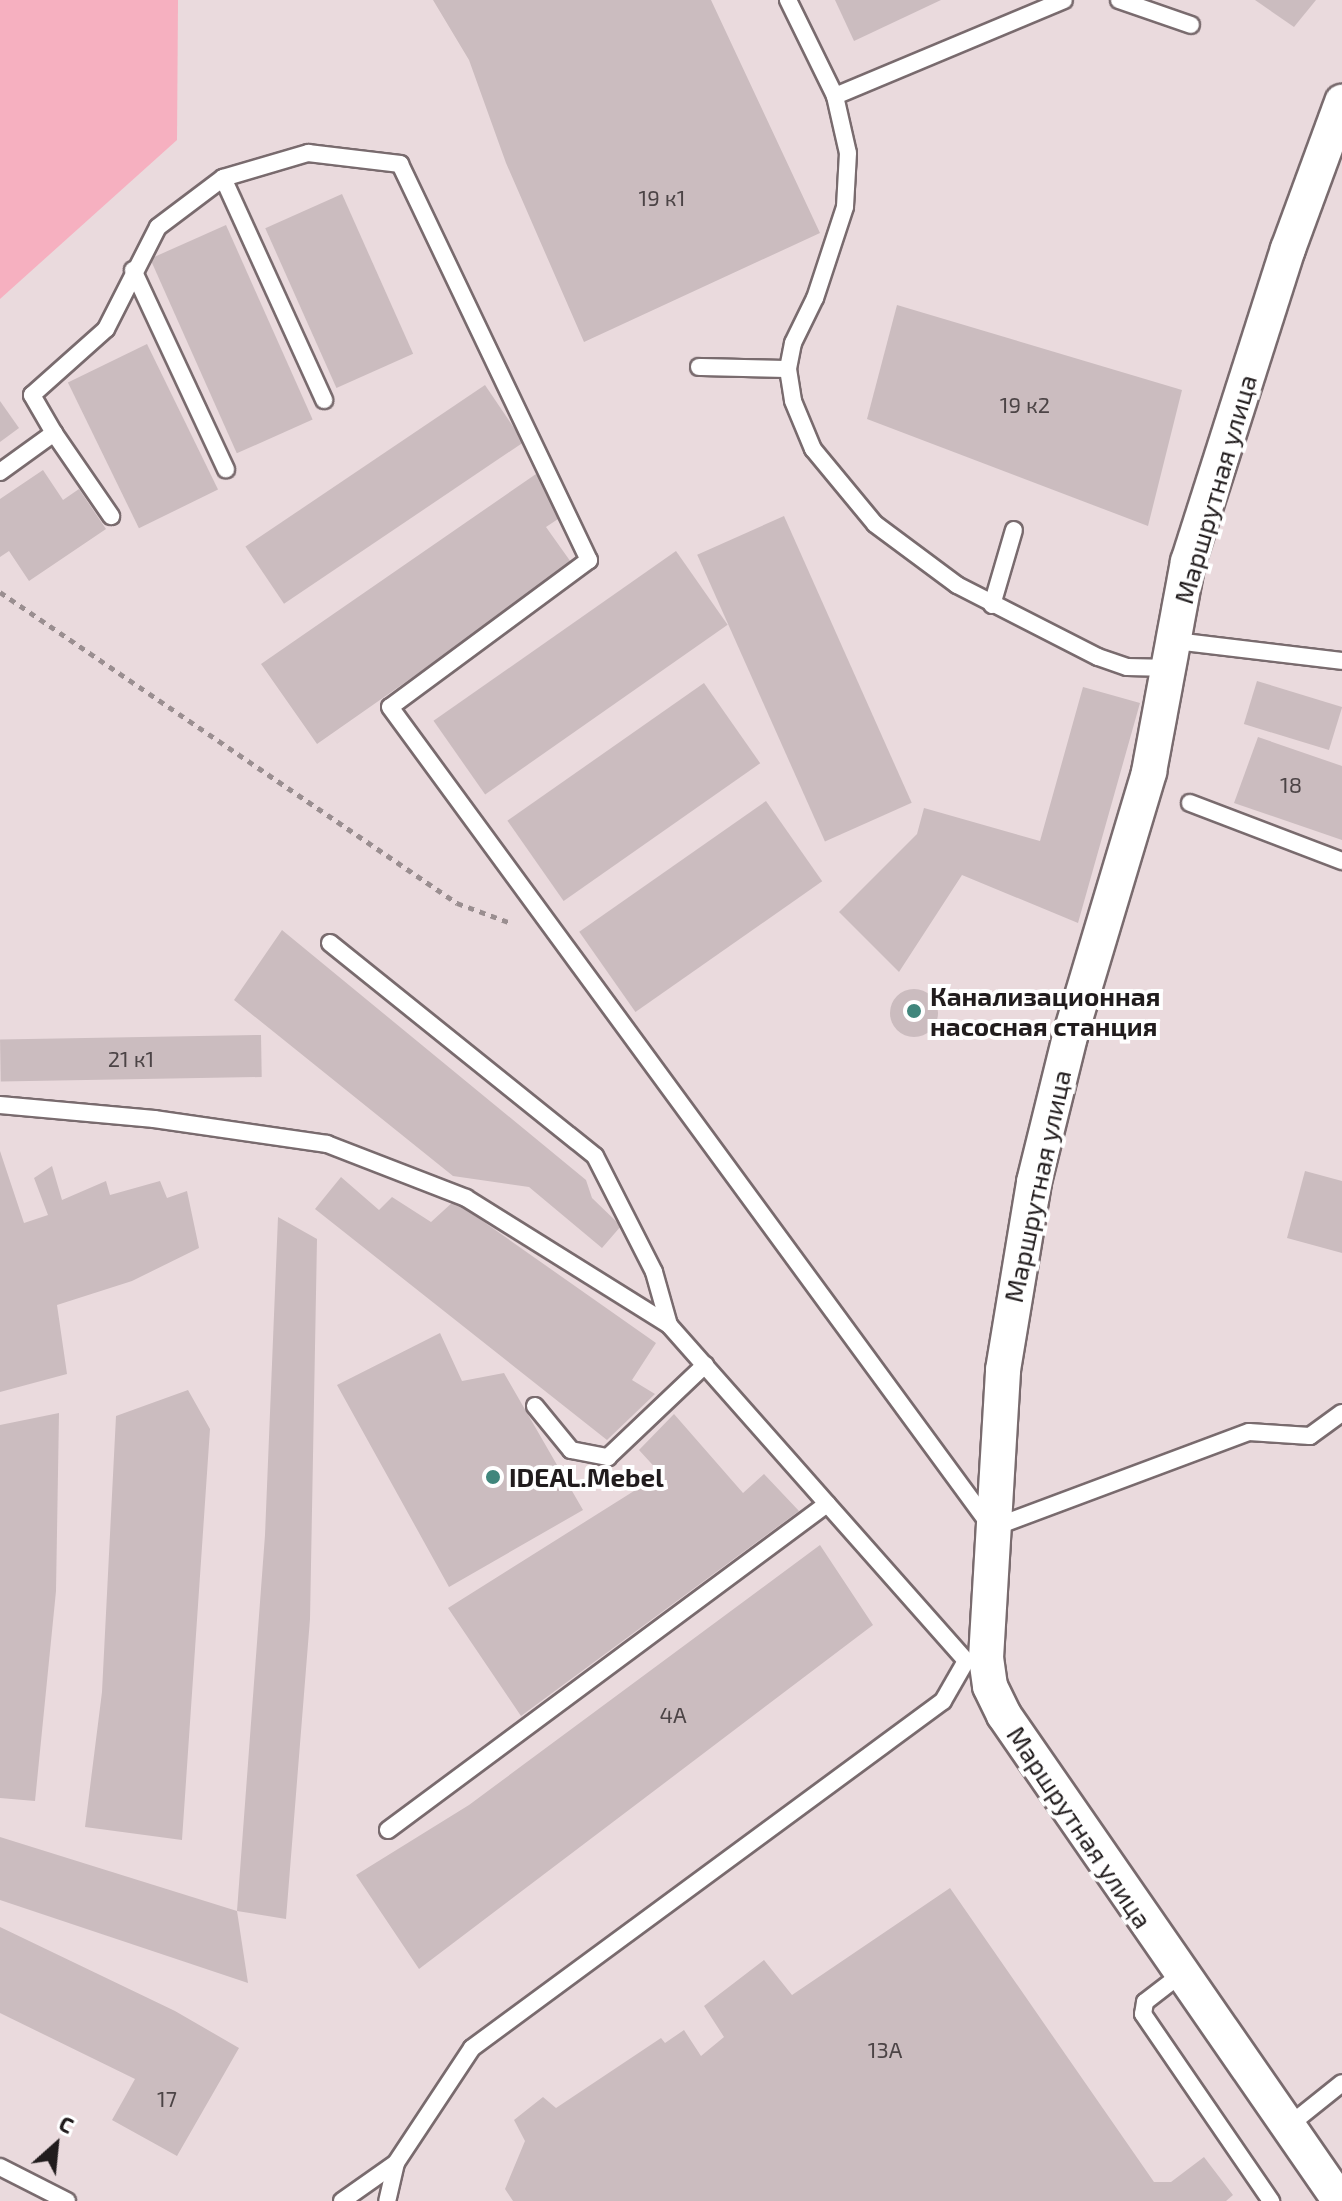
<!DOCTYPE html>
<html>
<head>
<meta charset="utf-8">
<style>
	body { margin:0 }
	#map { position:relative; width:1342px; height:2201px; overflow:hidden; background:#eadadd; font-family:"Exo 2",sans-serif }
	div>[style] { position:absolute }
	.green>* { inset:0; background:#f6b0c0 }
	.building>* { inset:0; background:#cbbcbf; transform-origin:0 0 }
	.round { border-radius:50% }
	.path>* { height:5px; margin-top:-2.5px; transform-origin:0; background:repeating-linear-gradient(90deg,#9a8e90 0 6px,transparent 0 12px) }
	.roads { filter:drop-shadow(2px 0 #796b6e) drop-shadow(-2px 0 #796b6e) drop-shadow(0 2px #796b6e) drop-shadow(0 -2px #796b6e) }
	.lane>* { height:16px; margin:-8px; padding:0 8px; transform-origin:8px; border-radius:8px; background:#fff }
	.street>* { height:34px; margin:-17px; padding:0 17px; transform-origin:17px; border-radius:17px; background:#fff }
	.dots>* { width:22px; height:22px; translate:-50% -50%; box-sizing:border-box; border:4px solid #fff; border-radius:50% }
	span { translate:-50% -50%; white-space:nowrap; text-align:center; line-height:1.15; -webkit-text-stroke:8px #fff; paint-order:stroke }
	.number-label { font-size:22px; color:#4c4446 }
	.number-label span { -webkit-text-stroke-width:0 }
	.street-label { font-size:26px; color:#211c1d }
	.poi-label { font-size:26px; color:#211c1d; font-weight:700 }
	.left { translate:0 -50%; text-align:left }
	.north { position:absolute; left:16px; top:2105px; width:80px; height:80px; -webkit-text-stroke:6px #fff; paint-order:stroke; rotate:27deg; font-size:22px; font-weight:700; line-height:32px; text-align:center; color:#211c1d }
	.north::after { content:''; display:block; margin:auto; width:28px; height:36px; background:#211c1d; clip-path:polygon(50% 0,100% 100%,50% 72%,0 100%) }
</style>
</head>
<body>
<div id="map">
	<div class="green">
		<div style="clip-path:polygon(0 0,178px 0,177px 140px,0 299px)"></div>
	</div>
	<div class="building">
		<div style="clip-path:polygon(433px 0,711px 0,820px 233px,584px 342px,506px 163px,469px 60px)"></div>
		<div style="clip-path:polygon(835px 0,941px 0,854px 41px)"></div>
		<div style="clip-path:polygon(1255px 0,1316px 0,1294px 27px)"></div>
		<div style="left:342px;top:194px;width:175px;height:84px;rotate:66deg"></div>
		<div style="left:226px;top:225px;width:213px;height:83px;rotate:66deg"></div>
		<div style="clip-path:polygon(897px 305px,1182px 390px,1148px 526px,867px 419px)"></div>
		<div style="left:147px;top:344px;width:162px;height:88px;rotate:64deg"></div>
		<div style="left:485px;top:385px;width:69px;height:289px;rotate:56deg"></div>
		<div style="clip-path:polygon(0 401px,19px 428px,0 442px)"></div>
		<div style="clip-path:polygon(43px 470px,63px 500px,79px 489px,106px 529px,29px 581px,9px 551px,0 557px,0 499px)"></div>
		<div style="clip-path:polygon(536px 474px,564px 515px,546px 527px,573px 565px,317px 744px,261px 664px)"></div>
		<div style="left:784px;top:516px;width:314px;height:95px;rotate:66deg"></div>
		<div style="left:676px;top:551px;width:90px;height:296px;rotate:55deg"></div>
		<div style="left:1257px;top:681px;width:89px;height:45px;rotate:17deg"></div>
		<div style="left:704px;top:683px;width:98px;height:240px;rotate:55deg"></div>
		<div style="clip-path:polygon(1083px 687px,1140px 703px,1078px 923px,962px 875px,899px 972px,839px 912px,917px 834px,924px 808px,1040px 841px)"></div>
		<div style="clip-path:polygon(1258px 737px,1342px 766px,1342px 840px,1234px 803px)"></div>
		<div style="left:766px;top:801px;width:98px;height:228px;rotate:55deg"></div>
		<div style="clip-path:polygon(282px 930px,586px 1180px,592px 1198px,621px 1226px,602px 1248px,529px 1187px,453px 1176px,234px 1000px)"></div>
		<div class="round" style="left:890px;top:989px;width:48px;height:48px"></div>
		<div style="left:261px;top:1035px;width:42px;height:261px;rotate:89deg"></div>
		<div style="clip-path:polygon(0 1151px,24px 1223px,48px 1215px,34px 1178px,52px 1166px,62px 1200px,106px 1181px,110px 1195px,160px 1181px,167px 1198px,187px 1191px,199px 1248px,132px 1281px,57px 1305px,67px 1374px,0 1392px)"></div>
		<div style="clip-path:polygon(1305px 1171px,1342px 1181px,1342px 1253px,1287px 1238px)"></div>
		<div style="clip-path:polygon(341px 1177px,379px 1210px,392px 1197px,431px 1222px,454px 1201px,656px 1343px,632px 1380px,655px 1394px,607px 1440px,315px 1209px)"></div>
		<div style="clip-path:polygon(278px 1217px,317px 1239px,310px 1619px,286px 1919px,237px 1911px,265px 1535px)"></div>
		<div style="clip-path:polygon(440px 1333px,462px 1381px,504px 1373px,583px 1510px,449px 1587px,337px 1385px)"></div>
		<div style="clip-path:polygon(188px 1390px,210px 1429px,182px 1840px,85px 1827px,102px 1692px,116px 1416px)"></div>
		<div style="clip-path:polygon(59px 1413px,56px 1591px,35px 1801px,0 1798px,0 1425px)"></div>
		<div style="clip-path:polygon(674px 1414px,743px 1493px,764px 1474px,799px 1511px,521px 1716px,448px 1608px,661px 1474px,639px 1450px)"></div>
		<div style="clip-path:polygon(820px 1545px,873px 1625px,419px 1969px,356px 1875px,469px 1805px)"></div>
		<div style="clip-path:polygon(0 1837px,237px 1911px,248px 1983px,0 1900px)"></div>
		<div style="clip-path:polygon(950px 1888px,1154px 2182px,1171px 2182px,1204px 2157px,1233px 2195px,1226px 2201px,513px 2201px,505px 2189px,525px 2141px,514px 2120px,543px 2097px,556px 2108px,661px 2038px,665px 2043px,684px 2030px,701px 2056px,724px 2037px,704px 2006px,764px 1960px,792px 1995px)"></div>
		<div style="clip-path:polygon(0 1927px,175px 2011px,239px 2048px,177px 2156px,112px 2120px,135px 2079px,0 2013px)"></div>
	</div>
	<div class="path">
		<div style="left:0;top:592px;width:553px;rotate:34.24deg"></div>
		<div style="left:457px;top:903px;width:58px;rotate:20.3deg"></div>
	</div>
	<div class="roads">
		<div class="lane">
			<div style="left:788px;top:0;width:107px;rotate:63.9deg"></div>
			<div style="left:835px;top:96px;width:58px;rotate:77.2deg"></div>
			<div style="left:848px;top:153px;width:54px;rotate:93.2deg"></div>
			<div style="left:845px;top:207px;width:96px;rotate:108.2deg"></div>
			<div style="left:815px;top:298px;width:50px;rotate:116.1deg"></div>
			<div style="left:793px;top:343px;width:26px;rotate:101deg"></div>
			<div style="left:788px;top:369px;width:32px;rotate:81deg"></div>
			<div style="left:793px;top:401px;width:52px;rotate:67.4deg"></div>
			<div style="left:813px;top:449px;width:97px;rotate:50.4deg"></div>
			<div style="left:875px;top:524px;width:102px;rotate:36.6deg"></div>
			<div style="left:957px;top:585px;width:158px;rotate:27.1deg"></div>
			<div style="left:1098px;top:657px;width:31px;rotate:19deg"></div>
			<div style="left:1127px;top:667px;width:44px;rotate:1.3deg"></div>
			<div style="left:1119px;top:0;width:76px;rotate:19.1deg"></div>
			<div style="left:835px;top:96px;width:248px;rotate:-22.7deg"></div>
			<div style="left:223px;top:178px;width:244px;rotate:65.5deg"></div>
			<div style="left:133px;top:270px;width:220px;rotate:65deg"></div>
			<div style="left:699px;top:367px;width:89px;rotate:1.3deg"></div>
			<div style="left:54px;top:433px;width:101px;rotate:55.5deg"></div>
			<div style="left:0;top:472px;width:67px;rotate:-35.8deg"></div>
			<div style="left:54px;top:433px;width:44px;rotate:-120.1deg"></div>
			<div style="left:32px;top:395px;width:99px;rotate:-41.7deg"></div>
			<div style="left:106px;top:329px;width:114px;rotate:-63deg"></div>
			<div style="left:158px;top:227px;width:81px;rotate:-37deg"></div>
			<div style="left:223px;top:178px;width:89px;rotate:-16.4deg"></div>
			<div style="left:308px;top:153px;width:93px;rotate:6.8deg"></div>
			<div style="left:400px;top:164px;width:439px;rotate:64.5deg"></div>
			<div style="left:589px;top:560px;width:247px;rotate:143.5deg"></div>
			<div style="left:390px;top:707px;width:1018px;rotate:53.75deg"></div>
			<div style="left:992px;top:1528px;width:274px;rotate:-20.5deg"></div>
			<div style="left:1249px;top:1432px;width:61px;rotate:3.8deg"></div>
			<div style="left:1310px;top:1436px;width:39px;rotate:-36deg"></div>
			<div style="left:992px;top:605px;width:78px;rotate:-73.7deg"></div>
			<div style="left:1175px;top:641px;width:168px;rotate:6.8deg"></div>
			<div style="left:1190px;top:803px;width:163px;rotate:20.9deg"></div>
			<div style="left:330px;top:943px;width:340px;rotate:38.8deg"></div>
			<div style="left:595px;top:1156px;width:130px;rotate:63deg"></div>
			<div style="left:654px;top:1272px;width:55px;rotate:74.2deg"></div>
			<div style="left:669px;top:1325px;width:448px;rotate:48.5deg"></div>
			<div style="left:966px;top:1661px;width:46px;rotate:119.9deg"></div>
			<div style="left:943px;top:1701px;width:585px;rotate:143.62deg"></div>
			<div style="left:472px;top:2048px;width:138px;rotate:123.5deg"></div>
			<div style="left:396px;top:2163px;width:39px;rotate:103deg"></div>
			<div style="left:0;top:1105px;width:155px;rotate:5.2deg"></div>
			<div style="left:154px;top:1119px;width:175px;rotate:8.2deg"></div>
			<div style="left:327px;top:1144px;width:149px;rotate:21.2deg"></div>
			<div style="left:466px;top:1198px;width:239px;rotate:32deg"></div>
			<div style="left:535px;top:1406px;width:57px;rotate:50.7deg"></div>
			<div style="left:571px;top:1450px;width:38px;rotate:11deg"></div>
			<div style="left:608px;top:1457px;width:134px;rotate:-43.5deg"></div>
			<div style="left:388px;top:1830px;width:547px;rotate:-36.6deg"></div>
			<div style="left:1180px;top:1975px;width:44px;rotate:142.4deg"></div>
			<div style="left:1145px;top:2002px;width:12px;rotate:99deg"></div>
			<div style="left:1143px;top:2014px;width:227px;rotate:55.6deg"></div>
			<div style="left:1287px;top:2127px;width:70px;rotate:-38.7deg"></div>
			<div style="left:0;top:2167px;width:75px;rotate:26.9deg"></div>
			<div style="left:342px;top:2201px;width:66px;rotate:-35.1deg"></div>
		</div>
		<div class="street">
			<div style="left:1340px;top:2201px;width:591px;rotate:-124.66deg"></div>
			<div style="left:1004px;top:1715px;width:32px;rotate:-116deg"></div>
			<div style="left:990px;top:1686px;width:28px;rotate:-98deg"></div>
			<div style="left:986px;top:1658px;width:289px;rotate:-86.6deg"></div>
			<div style="left:1003px;top:1370px;width:191px;rotate:-80.6deg"></div>
			<div style="left:1034px;top:1182px;width:150px;rotate:-76.1deg"></div>
			<div style="left:1070px;top:1036px;width:276px;rotate:-73.3deg"></div>
			<div style="left:1149px;top:772px;width:214px;rotate:-79.5deg"></div>
			<div style="left:1188px;top:562px;width:329px;rotate:-72.3deg"></div>
			<div style="left:1288px;top:249px;width:157px;rotate:-69.8deg"></div>
		</div>
	</div>
	<div class="dots">
		<div style="left:914px;top:1011px;background:#40867c"></div>
		<div style="left:493px;top:1477px;background:#40867c"></div>
	</div>
	<div class="number-label">
		<span style="left:662px;top:198px">19 к1</span>
		<span style="left:1025px;top:405px">19 к2</span>
		<span style="left:1291px;top:785px">18</span>
		<span style="left:131px;top:1059px">21 к1</span>
		<span style="left:673px;top:1715px">4А</span>
		<span style="left:885px;top:2050px">13А</span>
		<span style="left:167px;top:2099px">17</span>
	</div>
	<div class="street-label">
		<span style="left:1215px;top:489px;rotate:-74deg">Маршрутная улица</span>
		<span style="left:1037px;top:1186px;rotate:-78deg">Маршрутная улица</span>
		<span style="left:1080px;top:1827px;rotate:56deg">Маршрутная улица</span>
	</div>
	<div class="poi-label">
		<span class="left" style="left:930px;top:1011px">Канализационная<br>насосная станция</span>
		<span class="left" style="left:509px;top:1477px">IDEAL.Mebel</span>
	</div>
	<div class="north">С</div>
</div>
</body>
</html>
